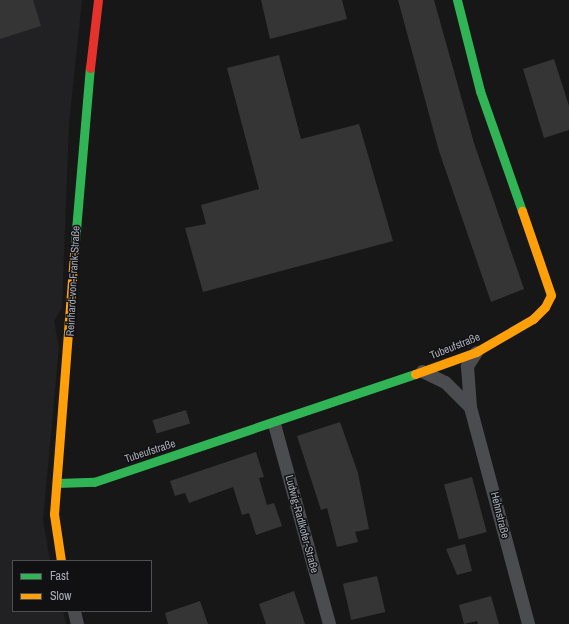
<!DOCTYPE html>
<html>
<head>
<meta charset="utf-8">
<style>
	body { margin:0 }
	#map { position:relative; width:569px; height:624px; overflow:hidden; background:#171717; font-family:"Archivo Narrow",sans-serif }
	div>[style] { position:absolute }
	.built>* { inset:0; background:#212123 }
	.building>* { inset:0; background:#353536; transform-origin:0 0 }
	.street>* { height:13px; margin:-6.5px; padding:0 6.5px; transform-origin:6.5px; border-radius:6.5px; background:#4b4c50 }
	.fast>* { height:9px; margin:-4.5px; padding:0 4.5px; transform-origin:4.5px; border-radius:4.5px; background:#30b455 }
	.slow>* { height:9px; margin:-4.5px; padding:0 4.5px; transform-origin:4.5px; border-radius:4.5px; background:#ff9f0a }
	.jam>* { height:9px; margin:-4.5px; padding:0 4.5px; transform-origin:4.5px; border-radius:4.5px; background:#e5322d }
	span { translate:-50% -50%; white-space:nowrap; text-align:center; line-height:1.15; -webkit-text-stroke:3px #111113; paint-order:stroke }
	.street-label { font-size:11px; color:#a8adb8 }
	.legend { position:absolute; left:12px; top:560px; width:140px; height:52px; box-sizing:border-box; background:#111113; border:1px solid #4d4f55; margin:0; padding:5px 7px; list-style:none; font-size:12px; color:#a8adb8 }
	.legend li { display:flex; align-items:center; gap:8px; height:20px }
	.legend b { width:20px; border:1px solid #4d4f55 }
</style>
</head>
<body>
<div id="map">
	<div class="built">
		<div style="clip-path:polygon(0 0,82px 0,69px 124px,62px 308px,54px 321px,59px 347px,43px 520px,50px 561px,13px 561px,13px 611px,63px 611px,66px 624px,0 624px)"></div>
	</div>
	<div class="building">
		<div style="clip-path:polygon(0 0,33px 0,41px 26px,0 39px)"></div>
		<div style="clip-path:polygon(261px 0,342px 0,347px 19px,270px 39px)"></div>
		<div style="clip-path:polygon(398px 0,434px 0,474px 143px,524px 289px,491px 302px,439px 151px)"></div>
		<div style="clip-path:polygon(279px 55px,301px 139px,359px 124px,393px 241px,203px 292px,185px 228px,206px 224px,201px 205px,259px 189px,227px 68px)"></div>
		<div style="clip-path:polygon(554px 59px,569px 106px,569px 130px,544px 138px,523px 69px)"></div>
		<div style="left:186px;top:410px;width:14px;height:35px;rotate:73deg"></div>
		<div style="clip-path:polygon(340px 422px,358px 473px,369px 529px,355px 532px,358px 542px,337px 547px,327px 508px,321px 510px,297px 436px)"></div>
		<div style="clip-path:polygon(256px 452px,264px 477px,259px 478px,267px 505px,274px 503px,282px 526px,256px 535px,249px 513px,242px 515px,233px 487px,189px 503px,185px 493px,175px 496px,170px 481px)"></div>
		<div style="left:472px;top:477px;width:57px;height:29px;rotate:75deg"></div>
		<div style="clip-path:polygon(465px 544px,472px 571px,457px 575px,446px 549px)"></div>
		<div style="left:377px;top:576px;width:37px;height:35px;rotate:77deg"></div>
		<div style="clip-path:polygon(294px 591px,305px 624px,266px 624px,259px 604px)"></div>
		<div style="clip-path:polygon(491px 596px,499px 624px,478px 624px,477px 621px,464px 624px,459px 605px)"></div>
		<div style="clip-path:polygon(200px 601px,208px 624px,168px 624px,165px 613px)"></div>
	</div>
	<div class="street">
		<div style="left:476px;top:352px;width:17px;rotate:123deg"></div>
		<div style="left:467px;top:366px;width:41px;rotate:85.8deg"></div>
		<div style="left:470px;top:407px;width:225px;rotate:75deg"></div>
		<div style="left:422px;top:371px;width:25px;rotate:26deg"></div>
		<div style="left:445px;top:382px;width:35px;rotate:45deg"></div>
		<div style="left:274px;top:424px;width:207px;rotate:74.6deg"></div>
		<div style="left:74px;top:611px;width:13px;rotate:77deg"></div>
	</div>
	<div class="fast">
		<div style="left:457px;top:0;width:94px;rotate:75.8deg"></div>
		<div style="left:480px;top:91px;width:127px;rotate:70.7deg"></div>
		<div style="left:74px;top:253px;width:186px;rotate:-85.1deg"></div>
		<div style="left:57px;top:483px;width:37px;rotate:-2deg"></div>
		<div style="left:94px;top:482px;width:339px;rotate:-18.6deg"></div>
	</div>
	<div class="slow">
		<div style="left:415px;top:374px;width:65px;rotate:-19.8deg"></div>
		<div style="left:476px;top:352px;width:66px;rotate:-30.1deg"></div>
		<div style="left:533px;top:319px;width:17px;rotate:-45deg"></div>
		<div style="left:545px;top:307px;width:13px;rotate:-63deg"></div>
		<div style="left:551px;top:295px;width:89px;rotate:-109deg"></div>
		<div style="left:61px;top:561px;width:48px;rotate:-98.5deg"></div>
		<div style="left:54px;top:514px;width:262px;rotate:-85.6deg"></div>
	</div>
	<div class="jam">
		<div style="left:90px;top:68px;width:68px;rotate:-83.3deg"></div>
	</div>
	<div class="street-label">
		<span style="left:73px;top:281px;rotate:-87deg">Reinhard-von-Frank-Straße</span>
		<span style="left:455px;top:346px;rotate:-22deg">Tubeufstraße</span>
		<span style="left:150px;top:451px;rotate:-18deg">Tubeufstraße</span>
		<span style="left:500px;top:515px;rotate:76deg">Hehnstraße</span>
		<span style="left:302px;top:524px;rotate:75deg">Ludwig-Radlkofer-Straße</span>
	</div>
	<ul class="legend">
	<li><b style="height:5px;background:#30b455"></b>Fast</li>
	<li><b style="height:5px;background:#ff9f0a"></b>Slow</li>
	</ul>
</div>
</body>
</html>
